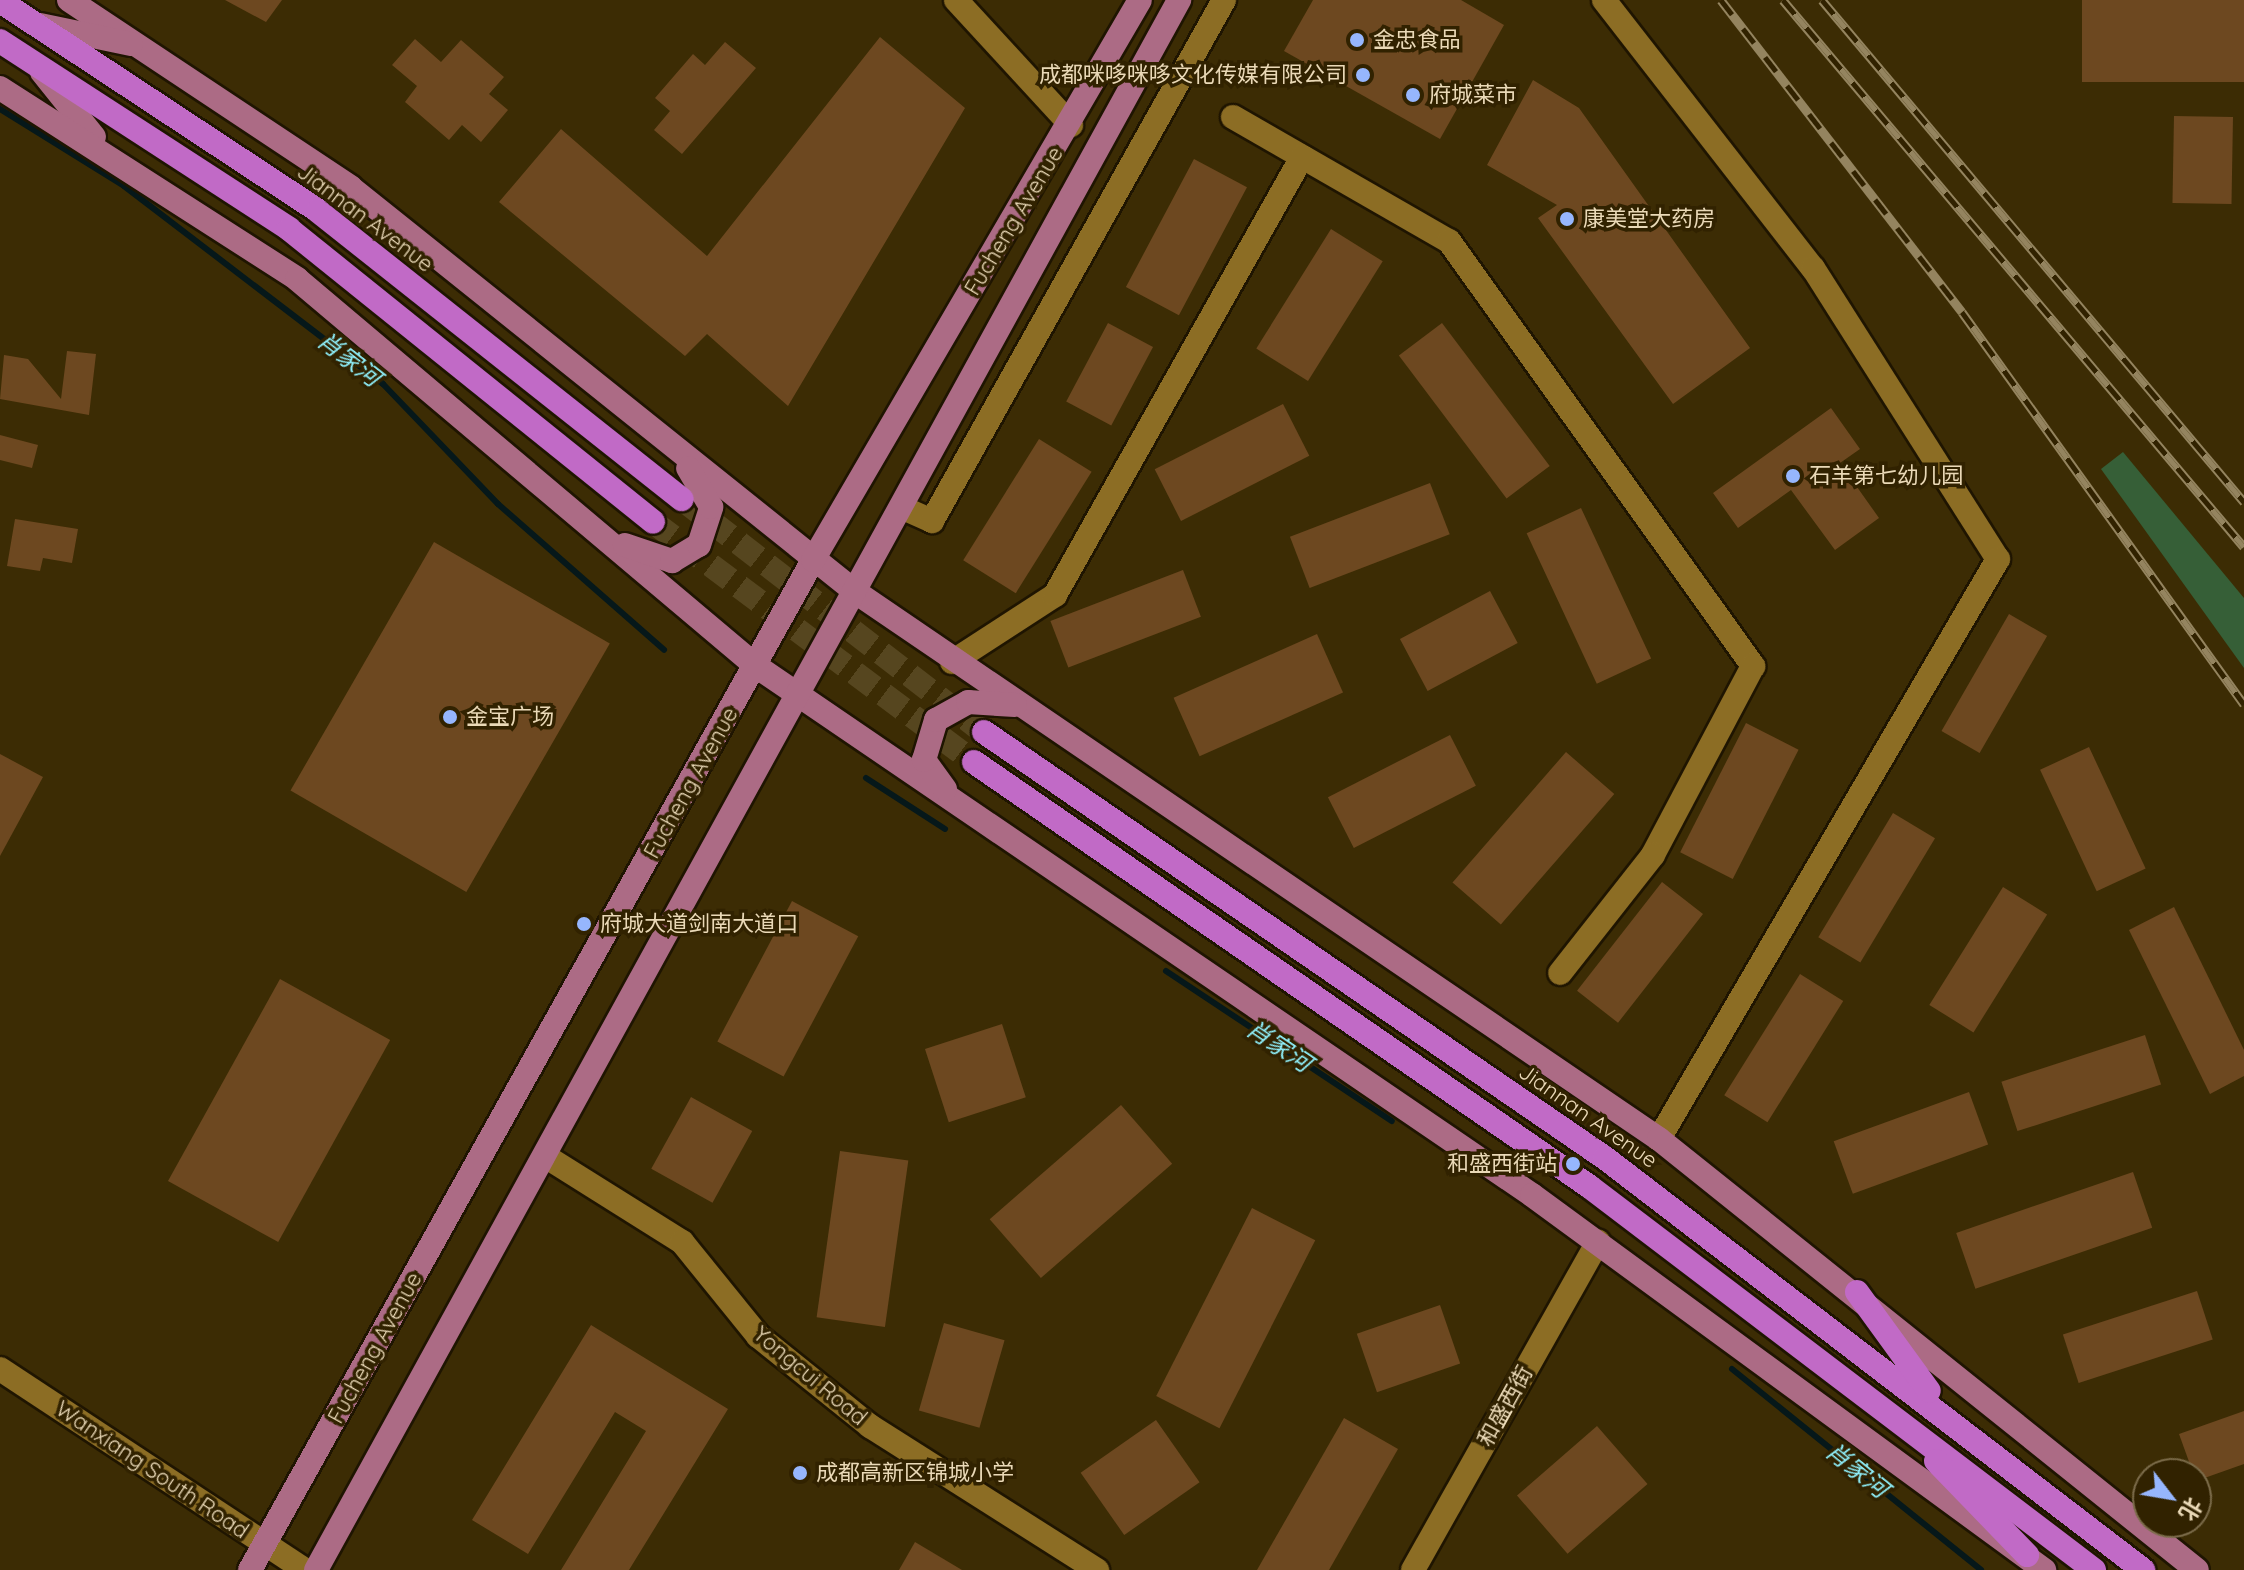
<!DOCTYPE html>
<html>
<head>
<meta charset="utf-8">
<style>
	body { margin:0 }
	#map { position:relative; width:2244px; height:1570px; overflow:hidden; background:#3c2c04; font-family:Quicksand,"Noto Sans SC",sans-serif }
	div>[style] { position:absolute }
	.green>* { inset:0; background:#365f37 }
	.stream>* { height:6px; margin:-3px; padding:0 3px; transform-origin:3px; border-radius:3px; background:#06181a }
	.building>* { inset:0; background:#6d4820; transform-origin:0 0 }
	.highway-tunnel>* { height:24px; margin-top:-12px; transform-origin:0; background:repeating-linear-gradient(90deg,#56461f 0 24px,transparent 0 36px) }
	.roads { filter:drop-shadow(2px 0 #1f1501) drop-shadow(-2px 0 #1f1501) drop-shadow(0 2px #1f1501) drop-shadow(0 -2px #1f1501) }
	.minor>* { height:24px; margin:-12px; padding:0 12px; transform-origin:12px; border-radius:12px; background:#8c6d24 }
	.major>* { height:24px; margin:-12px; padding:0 12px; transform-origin:12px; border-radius:12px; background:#ac6b85 }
	.highway>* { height:24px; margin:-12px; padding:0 12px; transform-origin:12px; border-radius:12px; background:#c16ac6 }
	.rail>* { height:9px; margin-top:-4.5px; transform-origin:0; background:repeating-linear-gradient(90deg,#312200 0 18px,#94845f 0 36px); box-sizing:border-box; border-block:2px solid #94845f }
	.dots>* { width:22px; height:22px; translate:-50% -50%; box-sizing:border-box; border:4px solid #312200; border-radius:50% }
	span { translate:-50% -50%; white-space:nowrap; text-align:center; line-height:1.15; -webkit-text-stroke:7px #312200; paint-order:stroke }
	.poi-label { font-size:22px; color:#ead9b7 }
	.left { translate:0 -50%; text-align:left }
	.right { translate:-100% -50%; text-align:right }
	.street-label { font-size:22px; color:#ead9b7 }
	.water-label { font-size:24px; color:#90f2fd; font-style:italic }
	.north { position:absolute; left:2132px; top:1458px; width:80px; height:80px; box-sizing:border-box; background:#312200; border:2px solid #7b6b49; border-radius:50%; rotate:121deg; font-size:22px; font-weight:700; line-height:32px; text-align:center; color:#ead9b7 }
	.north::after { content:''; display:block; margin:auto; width:28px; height:36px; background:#96b6fd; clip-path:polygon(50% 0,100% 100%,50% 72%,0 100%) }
</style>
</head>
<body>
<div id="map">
	<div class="green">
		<div style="clip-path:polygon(2123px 452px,2244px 598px,2244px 668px,2101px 469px)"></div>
	</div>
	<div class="stream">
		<div style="left:0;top:109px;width:146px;rotate:31.8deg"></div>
		<div style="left:124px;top:186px;width:326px;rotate:37.4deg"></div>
		<div style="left:383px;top:384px;width:166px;rotate:46.2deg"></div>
		<div style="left:498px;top:504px;width:221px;rotate:41.3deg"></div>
		<div style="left:866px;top:778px;width:94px;rotate:32.8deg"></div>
		<div style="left:1166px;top:971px;width:271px;rotate:33.6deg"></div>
		<div style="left:1732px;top:1369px;width:320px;rotate:38.9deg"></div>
	</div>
	<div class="building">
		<div style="clip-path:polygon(225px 0,282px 0,266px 22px)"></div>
		<div style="clip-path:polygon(1313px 0,1461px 0,1504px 25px,1440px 139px,1284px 51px)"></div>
		<div style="left:2082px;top:0;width:162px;height:82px"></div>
		<div style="clip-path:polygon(880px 37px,965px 108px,788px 406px,707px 334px,685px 356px,499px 202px,561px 129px,707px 256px)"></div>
		<div style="clip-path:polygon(415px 39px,441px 62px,461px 40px,504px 77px,489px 94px,508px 110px,481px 142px,462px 125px,449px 140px,405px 102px,417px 86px,392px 65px)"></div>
		<div style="clip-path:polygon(725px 42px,756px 68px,682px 154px,654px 130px,670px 111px,655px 98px,693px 54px,705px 65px)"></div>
		<div style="clip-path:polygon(1533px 80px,1579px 108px,1750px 348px,1673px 404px,1538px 218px,1557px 205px,1487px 165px)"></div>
		<div style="left:2174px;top:116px;width:59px;height:87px;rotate:1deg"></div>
		<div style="left:1194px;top:159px;width:60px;height:145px;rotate:28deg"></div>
		<div style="left:1331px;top:229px;width:61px;height:141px;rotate:32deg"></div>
		<div style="left:1108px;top:323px;width:51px;height:89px;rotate:28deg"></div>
		<div style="left:1442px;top:323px;width:179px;height:54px;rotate:53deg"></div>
		<div style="clip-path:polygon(67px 351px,96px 354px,89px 415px,0 399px,4px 355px,28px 359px,61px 399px)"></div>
		<div style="left:1283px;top:404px;width:58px;height:144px;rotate:63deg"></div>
		<div style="clip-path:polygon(1831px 408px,1860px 449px,1840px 463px,1879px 518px,1835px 550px,1791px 490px,1738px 528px,1713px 493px)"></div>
		<div style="clip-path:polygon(0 435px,38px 445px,32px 468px,0 460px)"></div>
		<div style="left:1039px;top:439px;width:62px;height:143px;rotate:32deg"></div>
		<div style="left:1430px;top:483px;width:55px;height:150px;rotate:69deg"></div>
		<div style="left:1581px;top:508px;width:166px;height:60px;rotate:65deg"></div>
		<div style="clip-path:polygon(15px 519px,78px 529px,72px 563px,43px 558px,40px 571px,7px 566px)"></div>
		<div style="left:434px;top:542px;width:203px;height:287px;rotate:30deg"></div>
		<div style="left:1183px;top:570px;width:50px;height:142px;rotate:69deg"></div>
		<div style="left:1490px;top:591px;width:59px;height:102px;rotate:62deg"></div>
		<div style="left:2009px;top:614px;width:44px;height:135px;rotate:30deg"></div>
		<div style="left:1317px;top:634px;width:64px;height:157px;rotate:66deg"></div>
		<div style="left:1746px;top:723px;width:59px;height:145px;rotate:27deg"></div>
		<div style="left:1450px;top:735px;width:57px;height:137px;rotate:63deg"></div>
		<div style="left:2089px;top:747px;width:134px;height:54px;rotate:65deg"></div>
		<div style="left:1566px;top:752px;width:64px;height:173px;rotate:41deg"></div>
		<div style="clip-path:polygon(0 754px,43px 777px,0 856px)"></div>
		<div style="left:1893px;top:813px;width:49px;height:145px;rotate:31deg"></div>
		<div style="left:1662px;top:882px;width:52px;height:138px;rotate:38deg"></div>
		<div style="left:2003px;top:887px;width:52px;height:139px;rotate:32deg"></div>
		<div style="left:792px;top:901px;width:75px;height:159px;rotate:28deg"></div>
		<div style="clip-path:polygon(2174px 907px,2244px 1050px,2244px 1076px,2210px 1094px,2129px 930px)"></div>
		<div style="left:1800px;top:974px;width:51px;height:143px;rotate:32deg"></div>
		<div style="left:280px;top:979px;width:126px;height:231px;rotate:29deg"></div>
		<div style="left:1002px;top:1024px;width:77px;height:81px;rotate:72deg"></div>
		<div style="left:2145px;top:1035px;width:52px;height:151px;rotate:72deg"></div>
		<div style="left:1969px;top:1092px;width:56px;height:144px;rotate:70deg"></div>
		<div style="left:691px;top:1097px;width:70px;height:82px;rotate:29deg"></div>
		<div style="left:1121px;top:1105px;width:78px;height:174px;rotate:49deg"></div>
		<div style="left:840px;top:1151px;width:69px;height:168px;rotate:8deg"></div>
		<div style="left:2133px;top:1172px;width:59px;height:187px;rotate:71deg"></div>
		<div style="left:1252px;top:1208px;width:71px;height:211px;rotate:27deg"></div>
		<div style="left:2197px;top:1291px;width:51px;height:141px;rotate:72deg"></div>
		<div style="left:1440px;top:1305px;width:62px;height:88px;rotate:71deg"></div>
		<div style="left:944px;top:1323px;width:63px;height:91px;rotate:16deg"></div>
		<div style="clip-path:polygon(591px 1325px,728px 1409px,629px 1570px,561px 1570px,646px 1431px,615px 1412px,528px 1554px,472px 1520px)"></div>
		<div style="clip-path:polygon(2244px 1411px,2244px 1464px,2196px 1481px,2179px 1434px)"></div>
		<div style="clip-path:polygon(1344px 1418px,1398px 1449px,1329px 1570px,1257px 1570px)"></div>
		<div style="left:1156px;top:1420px;width:76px;height:92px;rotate:55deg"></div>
		<div style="left:1597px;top:1426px;width:77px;height:106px;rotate:49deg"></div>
		<div style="clip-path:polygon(915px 1542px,962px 1570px,899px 1570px)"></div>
	</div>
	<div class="highway-tunnel">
		<div style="left:682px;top:499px;width:381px;rotate:37.7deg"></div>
		<div style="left:653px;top:522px;width:401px;rotate:36.8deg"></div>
	</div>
	<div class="roads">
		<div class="minor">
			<div style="left:956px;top:0;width:170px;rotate:47.4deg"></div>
			<div style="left:1604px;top:0;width:340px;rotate:52.1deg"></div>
			<div style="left:1813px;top:268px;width:345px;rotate:57.6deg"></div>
			<div style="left:1998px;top:559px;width:672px;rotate:120.31deg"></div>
			<div style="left:1233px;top:117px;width:249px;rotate:29.9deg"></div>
			<div style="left:1449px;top:241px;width:523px;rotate:54.42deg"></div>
			<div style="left:1753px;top:666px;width:214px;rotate:117.9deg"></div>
			<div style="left:1653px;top:855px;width:150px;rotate:128.2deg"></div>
			<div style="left:903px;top:508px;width:32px;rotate:24deg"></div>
			<div style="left:932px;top:521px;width:597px;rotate:-60.73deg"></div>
			<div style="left:952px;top:662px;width:123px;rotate:-33deg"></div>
			<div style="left:1055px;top:595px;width:503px;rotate:-60.58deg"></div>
			<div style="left:545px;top:1156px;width:162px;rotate:32.1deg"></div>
			<div style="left:682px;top:1242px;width:121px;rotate:51deg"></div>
			<div style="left:758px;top:1336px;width:144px;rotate:38.8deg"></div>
			<div style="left:870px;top:1426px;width:269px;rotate:32.4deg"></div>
			<div style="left:0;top:1369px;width:365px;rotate:33.4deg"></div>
			<div style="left:1413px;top:1570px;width:377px;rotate:-60.6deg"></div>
		</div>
		<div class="major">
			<div style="left:69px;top:0;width:338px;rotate:33.6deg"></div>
			<div style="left:350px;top:187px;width:650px;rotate:38.69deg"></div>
			<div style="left:857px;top:593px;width:970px;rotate:34.25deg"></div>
			<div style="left:1659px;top:1139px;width:689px;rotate:38.7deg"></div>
			<div style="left:40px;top:25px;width:93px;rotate:11.8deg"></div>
			<div style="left:42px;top:72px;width:83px;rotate:51.3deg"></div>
			<div style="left:0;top:88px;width:353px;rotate:32.7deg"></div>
			<div style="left:297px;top:279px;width:600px;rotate:40.14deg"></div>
			<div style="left:756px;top:666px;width:939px;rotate:34.28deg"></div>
			<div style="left:1532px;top:1195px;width:635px;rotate:36.22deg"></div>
			<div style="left:625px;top:545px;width:50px;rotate:18.8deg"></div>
			<div style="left:672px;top:561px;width:31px;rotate:-31deg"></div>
			<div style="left:699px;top:545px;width:40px;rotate:-72deg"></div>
			<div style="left:711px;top:507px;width:45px;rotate:-120.5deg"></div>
			<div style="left:945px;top:789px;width:36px;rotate:-126deg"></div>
			<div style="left:924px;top:760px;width:42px;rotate:-73.3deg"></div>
			<div style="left:936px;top:720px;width:37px;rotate:-29deg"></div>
			<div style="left:968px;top:702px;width:47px;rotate:3.7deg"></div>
			<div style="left:250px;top:1570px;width:1156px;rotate:-60.86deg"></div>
			<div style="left:813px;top:560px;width:648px;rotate:-59.72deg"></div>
			<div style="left:316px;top:1570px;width:1792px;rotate:-61.2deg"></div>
		</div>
		<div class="highway">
			<div style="left:0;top:1px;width:381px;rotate:33.4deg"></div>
			<div style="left:318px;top:211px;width:464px;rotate:38.4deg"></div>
			<div style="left:0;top:41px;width:345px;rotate:33deg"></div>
			<div style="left:289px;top:229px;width:467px;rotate:38.8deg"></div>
			<div style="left:984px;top:732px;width:753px;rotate:34.45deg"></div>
			<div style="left:1605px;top:1158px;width:678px;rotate:37.44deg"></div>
			<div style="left:974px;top:762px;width:748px;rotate:34.6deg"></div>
			<div style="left:1590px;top:1187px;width:633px;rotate:37.23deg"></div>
			<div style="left:1857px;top:1292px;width:122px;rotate:54deg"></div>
			<div style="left:1936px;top:1461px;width:131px;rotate:45.9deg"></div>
		</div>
	</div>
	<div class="rail">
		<div style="left:1721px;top:0;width:394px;rotate:52.3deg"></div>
		<div style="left:1962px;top:312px;width:483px;rotate:54.3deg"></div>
		<div style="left:1783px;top:0;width:715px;rotate:49.88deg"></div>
		<div style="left:1822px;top:0;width:656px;rotate:49.95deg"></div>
	</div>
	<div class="dots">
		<div style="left:1357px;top:40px;background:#96b6fd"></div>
		<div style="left:1363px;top:75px;background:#96b6fd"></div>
		<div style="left:1413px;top:95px;background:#96b6fd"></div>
		<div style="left:1567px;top:219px;background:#96b6fd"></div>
		<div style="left:1793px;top:476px;background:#96b6fd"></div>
		<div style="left:450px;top:717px;background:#96b6fd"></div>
		<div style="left:584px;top:924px;background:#96b6fd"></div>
		<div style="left:1573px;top:1164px;background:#96b6fd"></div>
		<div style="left:800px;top:1473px;background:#96b6fd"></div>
	</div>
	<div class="poi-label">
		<span class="left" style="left:1373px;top:40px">金忠食品</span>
		<span class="right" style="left:1347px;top:75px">成都咪哆咪哆文化传媒有限公司</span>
		<span class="left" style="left:1429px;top:95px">府城菜市</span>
		<span class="left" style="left:1583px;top:219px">康美堂大药房</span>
		<span class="left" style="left:1809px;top:476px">石羊第七幼儿园</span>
		<span class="left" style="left:466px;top:717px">金宝广场</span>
		<span class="left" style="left:600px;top:924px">府城大道剑南大道口</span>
		<span class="right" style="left:1557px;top:1164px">和盛西街站</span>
		<span class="left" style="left:816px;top:1473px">成都高新区锦城小学</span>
	</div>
	<div class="street-label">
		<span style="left:365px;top:218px;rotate:37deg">Jiannan Avenue</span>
		<span style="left:1014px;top:221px;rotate:-59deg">Fucheng Avenue</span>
		<span style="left:691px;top:783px;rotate:-61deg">Fucheng Avenue</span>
		<span style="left:1588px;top:1116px;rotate:35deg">Jiannan Avenue</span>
		<span style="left:375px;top:1348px;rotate:-61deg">Fucheng Avenue</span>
		<span style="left:810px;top:1376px;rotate:40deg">Yongcui Road</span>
		<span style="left:1505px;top:1406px;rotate:-61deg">和盛西街</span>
		<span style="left:152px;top:1470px;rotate:34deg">Wanxiang South Road</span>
	</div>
	<div class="water-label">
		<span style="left:349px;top:359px;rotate:38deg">肖家河</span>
		<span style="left:1279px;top:1046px;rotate:34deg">肖家河</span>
		<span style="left:1857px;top:1470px;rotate:39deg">肖家河</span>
	</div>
	<div class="north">北</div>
</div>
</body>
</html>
